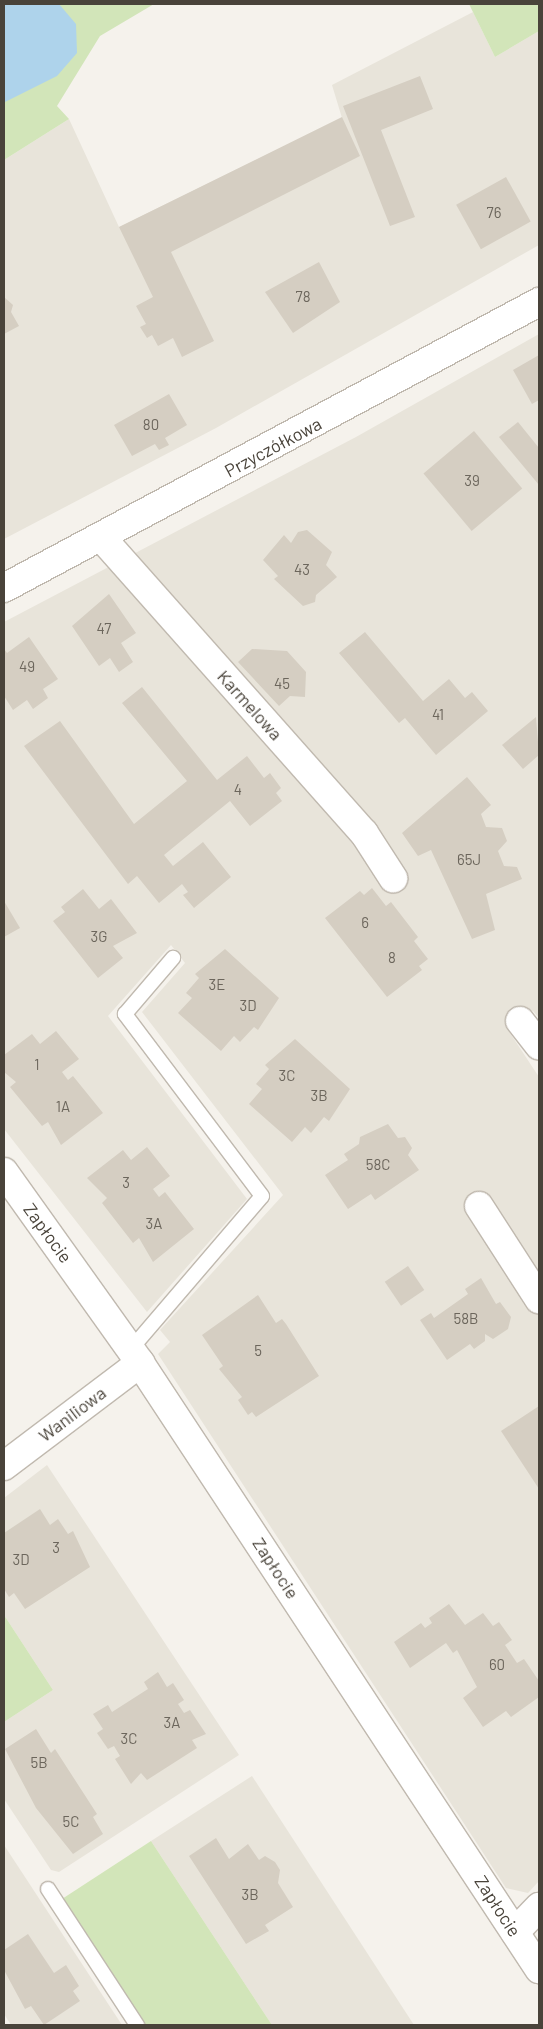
<!DOCTYPE html>
<html>
<head>
<meta charset="utf-8">
<style>
	body { margin:0 }
	#map { position:relative; width:543px; height:2029px; overflow:hidden; background:#f5f2ec; font-family:Barlow,sans-serif }
	div>[style] { position:absolute }
	.residential>* { inset:0; background:#e8e4da }
	.green>* { inset:0; background:#d2e5b9 }
	.water>* { inset:0; background:#aed3eb }
	.building>* { inset:0; background:#d5cec2; transform-origin:0 0 }
	.roads { filter:drop-shadow(1px 0 #c0b9af) drop-shadow(-1px 0 #c0b9af) drop-shadow(0 1px #c0b9af) drop-shadow(0 -1px #c0b9af) }
	.service>* { height:14px; margin:-7px; padding:0 7px; transform-origin:7px; border-radius:7px; background:#fff }
	.minor>* { height:28px; margin:-14px; padding:0 14px; transform-origin:14px; border-radius:14px; background:#fff }
	.tertiary>* { height:28px; margin:-14px; padding:0 14px; transform-origin:14px; border-radius:14px; background:#fff }
	span { translate:-50% -50%; white-space:nowrap; text-align:center; line-height:1.15; -webkit-text-stroke:4px #fff; paint-order:stroke }
	.number-label { font-size:15px; color:#6c665c }
	.number-label span { -webkit-text-stroke-width:0 }
	.street-label { font-size:18px; color:#49433a }
	.frame { position:absolute; inset:0; border:5px solid #49433a; pointer-events:none }
</style>
</head>
<body>
<div id="map">
	<div class="residential">
		<div style="clip-path:polygon(473px 12px,495px 57px,539px 31px,539px 245px,216px 428px,4px 539px,4px 160px,69px 119px,119px 227px,342px 118px,332px 85px)"></div>
		<div style="clip-path:polygon(539px 334px,539px 1018px,533px 1011px,508px 1030px,539px 1077px,539px 1273px,492px 1201px,472px 1212px,539px 1316px,539px 1881px,528px 1893px,506px 1888px,158px 1354px,170px 1342px,160px 1330px,283px 1195px,142px 1012px,185px 963px,171px 945px,108px 1016px,247px 1199px,147px 1312px,4px 1129px,4px 622px,356px 437px)"></div>
		<div style="clip-path:polygon(47px 1465px,239px 1755px,59px 1872px,51px 1870px,4px 1799px,4px 1722px,53px 1690px,4px 1615px,4px 1498px)"></div>
		<div style="clip-path:polygon(252px 1776px,414px 2025px,272px 2025px,151px 1841px)"></div>
		<div style="clip-path:polygon(4px 1845px,122px 2025px,11px 2025px,4px 2014px)"></div>
	</div>
	<div class="green">
		<div style="clip-path:polygon(59px 4px,154px 4px,100px 36px,57px 106px,69px 119px,4px 160px,4px 102px)"></div>
		<div style="clip-path:polygon(469px 4px,539px 4px,539px 31px,495px 57px)"></div>
		<div style="clip-path:polygon(4px 1615px,53px 1690px,4px 1722px)"></div>
		<div style="clip-path:polygon(151px 1841px,272px 2025px,145px 2025px,62px 1899px)"></div>
	</div>
	<div class="water">
		<div style="clip-path:polygon(4px 4px,59px 4px,76px 24px,77px 53px,57px 76px,5px 102px)"></div>
	</div>
	<div class="building">
		<div style="clip-path:polygon(420px 76px,433px 109px,381px 130px,415px 217px,390px 226px,343px 106px)"></div>
		<div style="clip-path:polygon(342px 117px,360px 156px,171px 252px,214px 341px,182px 357px,173px 338px,158px 346px,152px 335px,147px 338px,140px 327px,146px 324px,136px 306px,153px 297px,119px 227px)"></div>
		<div style="left:506px;top:177px;width:51px;height:57px;rotate:61deg"></div>
		<div style="clip-path:polygon(319px 262px,340px 302px,293px 333px,265px 292px)"></div>
		<div style="clip-path:polygon(4px 297px,13px 305px,11px 312px,19px 326px,4px 334px)"></div>
		<div style="clip-path:polygon(539px 355px,539px 400px,532px 404px,513px 370px)"></div>
		<div style="clip-path:polygon(169px 394px,187px 425px,165px 438px,169px 445px,159px 450px,155px 444px,132px 456px,114px 425px)"></div>
		<div style="clip-path:polygon(518px 422px,539px 448px,539px 485px,499px 437px)"></div>
		<div style="left:474px;top:431px;width:75px;height:66px;rotate:50deg"></div>
		<div style="clip-path:polygon(307px 530px,332px 552px,326px 565px,337px 577px,316px 595px,315px 602px,303px 606px,274px 579px,278px 576px,263px 560px,284px 535px,291px 543px,298px 532px)"></div>
		<div style="clip-path:polygon(109px 594px,136px 633px,121px 643px,133px 662px,119px 672px,110px 658px,99px 666px,72px 626px)"></div>
		<div style="clip-path:polygon(365px 632px,423px 701px,449px 679px,465px 698px,472px 692px,488px 711px,436px 755px,405px 718px,399px 723px,339px 653px)"></div>
		<div style="clip-path:polygon(29px 637px,58px 679px,43px 689px,48px 698px,33px 709px,27px 700px,13px 710px,4px 696px,4px 649px,7px 653px)"></div>
		<div style="clip-path:polygon(252px 649px,287px 651px,306px 672px,305px 697px,290px 696px,279px 706px,238px 662px)"></div>
		<div style="clip-path:polygon(142px 687px,217px 780px,247px 756px,264px 778px,270px 773px,281px 788px,276px 793px,282px 801px,250px 826px,230px 801px,164px 855px,173px 866px,203px 842px,231px 877px,194px 908px,183px 895px,188px 892px,182px 884px,159px 903px,137px 876px,128px 884px,24px 746px,60px 721px,134px 824px,187px 781px,122px 703px)"></div>
		<div style="clip-path:polygon(536px 717px,539px 755px,523px 769px,502px 745px)"></div>
		<div style="clip-path:polygon(467px 777px,491px 805px,481px 814px,486px 827px,502px 828px,507px 841px,498px 851px,504px 866px,517px 867px,522px 879px,486px 894px,495px 930px,472px 939px,431px 850px,418px 856px,402px 833px)"></div>
		<div style="clip-path:polygon(372px 888px,386px 906px,391px 902px,418px 937px,414px 941px,428px 959px,419px 966px,422px 970px,387px 997px,325px 918px,360px 891px,364px 895px)"></div>
		<div style="clip-path:polygon(83px 889px,99px 909px,111px 899px,137px 933px,113px 946px,123px 958px,98px 978px,53px 921px,65px 912px,61px 907px)"></div>
		<div style="clip-path:polygon(4px 901px,20px 928px,4px 937px)"></div>
		<div style="clip-path:polygon(225px 949px,279px 998px,258px 1030px,254px 1027px,240px 1042px,234px 1036px,221px 1051px,178px 1013px,192px 998px,186px 993px,199px 978px,195px 974px)"></div>
		<div style="clip-path:polygon(56px 1031px,79px 1059px,62px 1072px,68px 1080px,73px 1076px,103px 1113px,61px 1145px,48px 1122px,42px 1126px,10px 1087px,16px 1082px,4px 1072px,4px 1055px,32px 1034px,40px 1044px)"></div>
		<div style="clip-path:polygon(295px 1039px,350px 1089px,329px 1121px,324px 1117px,311px 1133px,305px 1127px,292px 1142px,249px 1104px,262px 1089px,256px 1084px,269px 1069px,265px 1065px)"></div>
		<div style="clip-path:polygon(388px 1124px,398px 1138px,405px 1137px,412px 1148px,408px 1155px,419px 1170px,375px 1200px,371px 1194px,348px 1209px,325px 1175px,348px 1160px,344px 1154px,359px 1144px,360px 1137px)"></div>
		<div style="clip-path:polygon(147px 1147px,170px 1176px,153px 1189px,159px 1197px,165px 1192px,194px 1229px,153px 1262px,139px 1238px,133px 1243px,102px 1203px,107px 1198px,87px 1178px,123px 1150px,131px 1160px)"></div>
		<div style="left:408px;top:1266px;width:29px;height:28px;rotate:56deg"></div>
		<div style="clip-path:polygon(481px 1278px,496px 1304px,500px 1302px,511px 1317px,508px 1329px,493px 1339px,485px 1334px,485px 1341px,474px 1349px,470px 1344px,447px 1360px,420px 1320px,431px 1313px,434px 1318px,468px 1294px,465px 1289px)"></div>
		<div style="clip-path:polygon(258px 1295px,276px 1323px,282px 1319px,286px 1324px,319px 1376px,256px 1417px,252px 1412px,248px 1415px,238px 1400px,242px 1397px,219px 1369px,223px 1366px,202px 1335px)"></div>
		<div style="clip-path:polygon(539px 1406px,539px 1489px,501px 1431px)"></div>
		<div style="clip-path:polygon(40px 1509px,50px 1525px,58px 1519px,68px 1534px,73px 1531px,90px 1567px,25px 1609px,14px 1593px,9px 1597px,4px 1589px,4px 1533px)"></div>
		<div style="clip-path:polygon(449px 1604px,465px 1625px,483px 1613px,493px 1626px,499px 1622px,512px 1640px,505px 1645px,517px 1663px,524px 1659px,539px 1681px,539px 1697px,511px 1717px,506px 1711px,483px 1727px,463px 1698px,477px 1687px,457px 1650px,453px 1653px,446px 1643px,410px 1668px,394px 1642px,421px 1623px,425px 1628px,432px 1623px,429px 1618px)"></div>
		<div style="clip-path:polygon(158px 1672px,167px 1687px,173px 1683px,184px 1700px,178px 1704px,184px 1713px,190px 1710px,206px 1734px,192px 1740px,197px 1748px,147px 1780px,141px 1773px,131px 1784px,115px 1759px,120px 1756px,114px 1746px,108px 1749px,97px 1733px,103px 1729px,93px 1714px,108px 1705px,112px 1712px,148px 1689px,144px 1682px)"></div>
		<div style="clip-path:polygon(36px 1729px,51px 1753px,55px 1749px,97px 1814px,93px 1817px,103px 1834px,73px 1854px,36px 1808px,5px 1749px)"></div>
		<div style="clip-path:polygon(216px 1838px,229px 1859px,248px 1844px,259px 1860px,265px 1856px,275px 1862px,280px 1870px,278px 1883px,293px 1907px,265px 1925px,269px 1931px,246px 1944px,189px 1856px)"></div>
		<div style="clip-path:polygon(28px 1934px,54px 1973px,66px 1965px,79px 1986px,73px 1991px,80px 2001px,44px 2025px,31px 2006px,25px 2009px,4px 1970px,4px 1950px)"></div>
	</div>
	<div class="roads">
		<div class="service">
			<div style="left:131px;top:1349px;width:201px;rotate:-49.4deg"></div>
			<div style="left:262px;top:1196px;width:228px;rotate:-127deg"></div>
			<div style="left:125px;top:1014px;width:74px;rotate:-49.4deg"></div>
			<div style="left:48px;top:1889px;width:163px;rotate:56.8deg"></div>
		</div>
		<div class="minor">
			<div style="left:101px;top:537px;width:396px;rotate:48.4deg"></div>
			<div style="left:364px;top:833px;width:54px;rotate:57.2deg"></div>
			<div style="left:520px;top:1021px;width:31px;rotate:52deg"></div>
			<div style="left:4px;top:1172px;width:234px;rotate:54.5deg"></div>
			<div style="left:140px;top:1363px;width:726px;rotate:56.64deg"></div>
			<div style="left:479px;top:1206px;width:111px;rotate:57.2deg"></div>
			<div style="left:4px;top:1466px;width:171px;rotate:-37.1deg"></div>
			<div style="left:515px;top:1932px;width:35px;rotate:-46deg"></div>
		</div>
		<div class="tertiary">
			<div style="left:4px;top:588px;width:607px;rotate:-28.13deg"></div>
		</div>
	</div>
	<div class="number-label">
		<span style="left:494px;top:213px">76</span>
		<span style="left:303px;top:297px">78</span>
		<span style="left:151px;top:425px">80</span>
		<span style="left:472px;top:481px">39</span>
		<span style="left:302px;top:570px">43</span>
		<span style="left:104px;top:629px">47</span>
		<span style="left:27px;top:667px">49</span>
		<span style="left:282px;top:684px">45</span>
		<span style="left:438px;top:715px">41</span>
		<span style="left:238px;top:790px">4</span>
		<span style="left:469px;top:860px">65J</span>
		<span style="left:365px;top:923px">6</span>
		<span style="left:99px;top:937px">3G</span>
		<span style="left:392px;top:958px">8</span>
		<span style="left:217px;top:985px">3E</span>
		<span style="left:248px;top:1006px">3D</span>
		<span style="left:37px;top:1065px">1</span>
		<span style="left:287px;top:1076px">3C</span>
		<span style="left:319px;top:1096px">3B</span>
		<span style="left:63px;top:1107px">1A</span>
		<span style="left:378px;top:1165px">58C</span>
		<span style="left:126px;top:1183px">3</span>
		<span style="left:154px;top:1224px">3A</span>
		<span style="left:466px;top:1319px">58B</span>
		<span style="left:258px;top:1351px">5</span>
		<span style="left:56px;top:1548px">3</span>
		<span style="left:21px;top:1560px">3D</span>
		<span style="left:497px;top:1665px">60</span>
		<span style="left:172px;top:1723px">3A</span>
		<span style="left:129px;top:1739px">3C</span>
		<span style="left:39px;top:1763px">5B</span>
		<span style="left:71px;top:1822px">5C</span>
		<span style="left:250px;top:1895px">3B</span>
	</div>
	<div class="street-label">
		<span style="left:273px;top:447px;rotate:-28deg">Przyczółkowa</span>
		<span style="left:250px;top:705px;rotate:48deg">Karmelowa</span>
		<span style="left:48px;top:1233px;rotate:54deg">Zapłocie</span>
		<span style="left:72px;top:1414px;rotate:-37deg">Waniliowa</span>
		<span style="left:276px;top:1568px;rotate:57deg">Zapłocie</span>
		<span style="left:498px;top:1906px;rotate:57deg">Zapłocie</span>
	</div>
	<div class="frame"></div>
</div>
</body>
</html>
